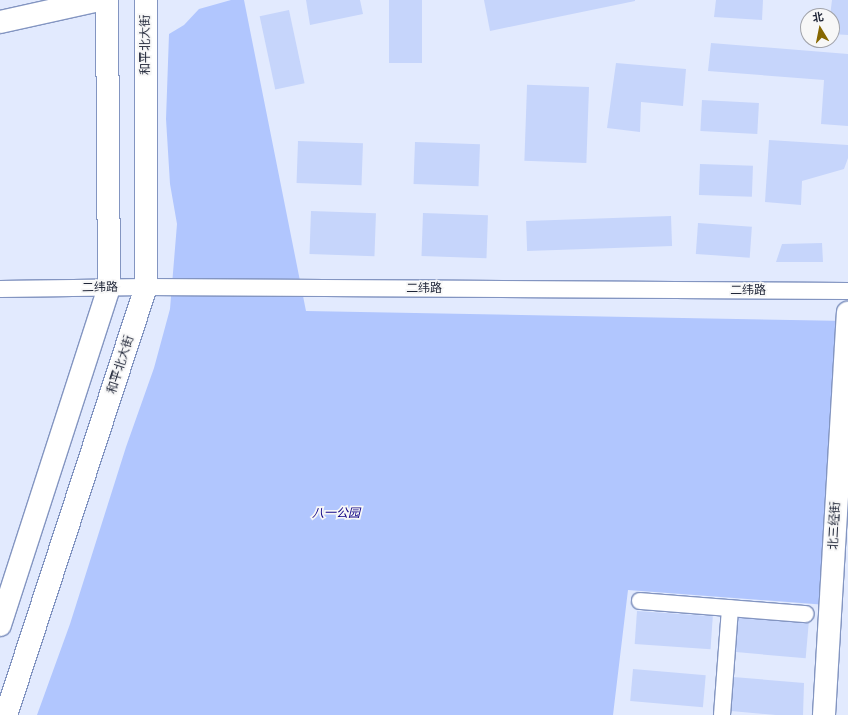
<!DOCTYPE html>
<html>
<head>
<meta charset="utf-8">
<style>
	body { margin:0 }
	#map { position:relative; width:848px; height:715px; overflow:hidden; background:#e2eafe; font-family:"Crimson Pro","Noto Sans SC",serif }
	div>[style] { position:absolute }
	.green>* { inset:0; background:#b1c6fe }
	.building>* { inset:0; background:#c6d5fb; transform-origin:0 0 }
	.roads { filter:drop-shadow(1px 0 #8395c1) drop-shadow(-1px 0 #8395c1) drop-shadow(0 1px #8395c1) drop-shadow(0 -1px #8395c1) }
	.street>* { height:16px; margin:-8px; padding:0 8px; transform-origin:8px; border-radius:8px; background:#fff }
	.secondary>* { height:22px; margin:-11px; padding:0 11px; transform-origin:11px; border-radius:11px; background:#fff }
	span { translate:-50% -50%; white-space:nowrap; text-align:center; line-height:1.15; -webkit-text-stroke:3.5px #f7f7f7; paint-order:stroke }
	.street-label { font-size:12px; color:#1f2537 }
	.park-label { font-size:12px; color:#0d0084; font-style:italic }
	.north { position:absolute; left:800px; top:8px; width:40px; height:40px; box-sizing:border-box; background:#f7f7f7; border:1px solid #a1a3aa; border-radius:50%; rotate:350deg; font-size:11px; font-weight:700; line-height:16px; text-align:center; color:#1f2537 }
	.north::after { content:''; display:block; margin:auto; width:14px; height:18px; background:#866700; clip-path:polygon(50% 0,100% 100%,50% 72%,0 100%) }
</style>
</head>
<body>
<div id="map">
	<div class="green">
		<div style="clip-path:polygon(231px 0,244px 0,306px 311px,848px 321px,840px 606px,628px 590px,613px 715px,37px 715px,70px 624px,126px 447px,154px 368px,170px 309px,177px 224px,170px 184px,166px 119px,169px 34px,184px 25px,199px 9px)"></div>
	</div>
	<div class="building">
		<div style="clip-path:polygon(306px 0,360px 0,363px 14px,310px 25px)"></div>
		<div style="left:389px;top:0;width:33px;height:63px"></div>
		<div style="clip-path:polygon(484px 0,635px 0,635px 1px,490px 31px)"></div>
		<div style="clip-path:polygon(716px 0,763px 0,762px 20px,714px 17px)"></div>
		<div style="clip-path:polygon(832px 0,848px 0,848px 35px,832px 34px,832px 16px,830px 16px)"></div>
		<div style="left:289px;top:10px;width:75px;height:30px;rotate:78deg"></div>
		<div style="clip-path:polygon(711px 43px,848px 54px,848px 126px,821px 124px,824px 80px,708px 71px)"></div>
		<div style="clip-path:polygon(616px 63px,686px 69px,683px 106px,641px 102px,640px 132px,607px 128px)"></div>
		<div style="left:589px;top:87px;width:76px;height:62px;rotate:92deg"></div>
		<div style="left:702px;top:100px;width:57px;height:31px;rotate:3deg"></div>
		<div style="clip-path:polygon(769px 140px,848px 145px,848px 158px,844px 169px,802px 181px,801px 205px,765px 202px)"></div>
		<div style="left:298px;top:141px;width:65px;height:42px;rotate:2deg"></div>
		<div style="left:415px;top:142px;width:65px;height:42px;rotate:2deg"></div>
		<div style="left:700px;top:164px;width:53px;height:31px;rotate:2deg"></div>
		<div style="left:311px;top:211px;width:65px;height:43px;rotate:2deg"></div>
		<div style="left:423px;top:213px;width:65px;height:43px;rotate:2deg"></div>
		<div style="left:671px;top:216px;width:30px;height:145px;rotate:88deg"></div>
		<div style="left:698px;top:223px;width:54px;height:31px;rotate:4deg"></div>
		<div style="clip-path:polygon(822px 243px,823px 262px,776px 262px,782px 244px)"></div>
		<div style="left:637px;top:611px;width:76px;height:33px;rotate:4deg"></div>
		<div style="left:736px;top:617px;width:73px;height:35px;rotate:5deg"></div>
		<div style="left:633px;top:669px;width:73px;height:32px;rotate:5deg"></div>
		<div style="clip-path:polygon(733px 677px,804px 683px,803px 715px,776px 715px,731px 711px)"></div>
	</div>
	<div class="roads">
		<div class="street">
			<div style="left:0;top:289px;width:146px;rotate:-0.8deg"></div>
			<div style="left:146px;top:287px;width:702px;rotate:0.33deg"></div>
			<div style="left:640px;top:601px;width:166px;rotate:4.5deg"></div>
			<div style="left:722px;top:715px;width:107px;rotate:-85.7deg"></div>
		</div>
		<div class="secondary">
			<div style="left:0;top:22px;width:101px;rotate:-12.5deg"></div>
			<div style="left:0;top:625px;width:354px;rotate:-72.1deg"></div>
			<div style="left:109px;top:288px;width:288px;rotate:-90.4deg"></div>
			<div style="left:6px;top:715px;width:450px;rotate:-71.9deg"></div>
			<div style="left:146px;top:287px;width:287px;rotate:-90deg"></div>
			<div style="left:824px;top:715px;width:403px;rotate:-86.6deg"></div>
		</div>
	</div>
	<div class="street-label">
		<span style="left:146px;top:45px;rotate:-90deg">和平北大街</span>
		<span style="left:100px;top:288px;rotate:-1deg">二纬路</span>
		<span style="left:424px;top:289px">二纬路</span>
		<span style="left:748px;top:291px">二纬路</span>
		<span style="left:121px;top:365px;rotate:-72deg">和平北大街</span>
		<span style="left:835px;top:526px;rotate:-87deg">北三经街</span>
	</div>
	<div class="park-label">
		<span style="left:336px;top:514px">八一公园</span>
	</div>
	<div class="north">北</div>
</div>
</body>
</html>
